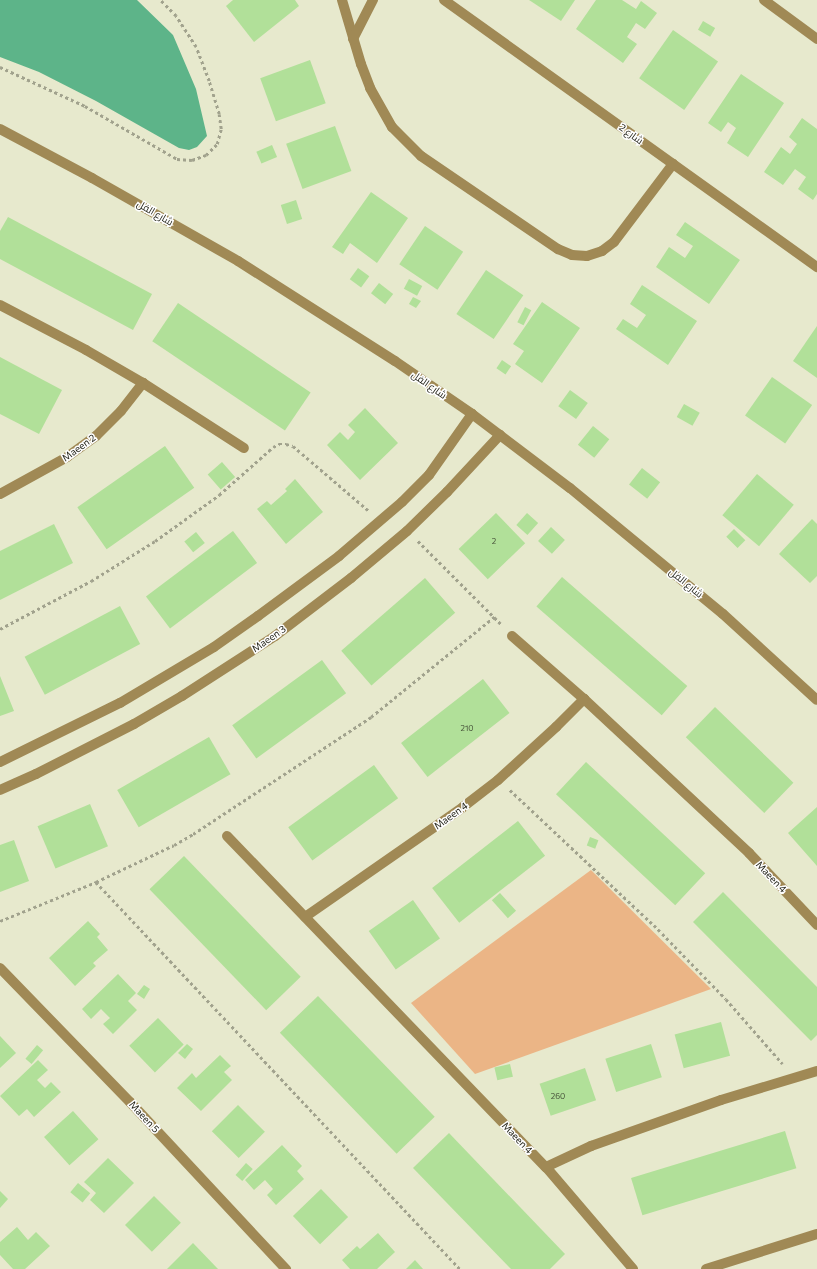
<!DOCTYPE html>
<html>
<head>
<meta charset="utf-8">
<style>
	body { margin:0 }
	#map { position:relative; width:817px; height:1269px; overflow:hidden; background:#e7e9cd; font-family:Commissioner,Cairo,sans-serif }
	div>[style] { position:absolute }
	.green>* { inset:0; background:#ebb586 }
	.water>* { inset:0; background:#5db489 }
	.building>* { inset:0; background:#b1e099; transform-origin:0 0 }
	.path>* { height:2.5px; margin-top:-1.25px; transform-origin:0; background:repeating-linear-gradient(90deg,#a1a28d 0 3px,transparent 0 6px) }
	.minor>* { height:10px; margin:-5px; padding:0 5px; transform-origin:5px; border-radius:5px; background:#a08955 }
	span { translate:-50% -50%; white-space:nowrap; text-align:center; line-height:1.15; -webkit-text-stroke:3px #fff; paint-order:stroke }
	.number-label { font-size:8px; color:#47533a }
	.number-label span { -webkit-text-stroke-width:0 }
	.street-label { font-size:10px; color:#24241a }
</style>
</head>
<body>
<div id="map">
	<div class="green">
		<div style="clip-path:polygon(591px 870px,711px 989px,475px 1074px,411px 1003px)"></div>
	</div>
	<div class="water">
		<div style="clip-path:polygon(0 0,137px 0,173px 35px,196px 89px,207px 136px,197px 147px,189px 150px,179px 148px,96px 101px,39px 72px,0 57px)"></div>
	</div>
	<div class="building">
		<div style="clip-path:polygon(233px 0,295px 0,299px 6px,254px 42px,226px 6px)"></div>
		<div style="clip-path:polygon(529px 0,575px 0,561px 21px)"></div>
		<div style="clip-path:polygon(596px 0,622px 0,636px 9px,641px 1px,657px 13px,645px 29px,636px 23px,627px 37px,637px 44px,623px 63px,576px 29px)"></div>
		<div style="left:703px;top:21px;width:14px;height:10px;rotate:30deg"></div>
		<div style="left:673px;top:30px;width:55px;height:59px;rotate:35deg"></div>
		<div style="left:310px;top:60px;width:46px;height:53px;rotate:70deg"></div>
		<div style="clip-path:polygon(741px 74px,784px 103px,748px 157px,727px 143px,736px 128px,728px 122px,721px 132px,708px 123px)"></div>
		<div style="clip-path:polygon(802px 118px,817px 129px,817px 194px,813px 200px,798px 189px,806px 177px,795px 169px,783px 185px,764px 172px,781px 147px,790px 154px,797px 144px,789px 137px)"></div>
		<div style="left:335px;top:126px;width:48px;height:52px;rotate:70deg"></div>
		<div style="left:272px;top:145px;width:13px;height:17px;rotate:67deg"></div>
		<div style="clip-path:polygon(371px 192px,408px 218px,377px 263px,350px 243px,343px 254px,332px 247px)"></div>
		<div style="left:296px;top:200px;width:20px;height:16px;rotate:72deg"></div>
		<div style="clip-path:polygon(8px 217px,152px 294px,133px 330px,0 259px,0 231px)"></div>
		<div style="clip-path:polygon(685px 222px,740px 260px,709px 304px,656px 267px,669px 247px,685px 258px,693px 246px,676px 235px)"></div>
		<div style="left:425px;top:226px;width:46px;height:46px;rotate:34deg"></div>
		<div style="left:358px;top:268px;width:14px;height:14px;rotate:36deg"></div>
		<div style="left:486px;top:270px;width:45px;height:53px;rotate:34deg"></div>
		<div style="left:409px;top:279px;width:15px;height:11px;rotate:28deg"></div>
		<div style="left:379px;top:283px;width:18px;height:13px;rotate:38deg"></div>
		<div style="clip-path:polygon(642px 285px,697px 321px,668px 365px,616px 329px,623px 319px,637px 328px,646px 315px,630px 304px)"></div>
		<div style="clip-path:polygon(413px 297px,421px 301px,416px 308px,409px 304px)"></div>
		<div style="clip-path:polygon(542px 302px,580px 328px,542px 383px,515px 364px,524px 351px,513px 344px)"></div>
		<div style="left:178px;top:303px;width:160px;height:46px;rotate:34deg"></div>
		<div style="left:525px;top:307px;width:7px;height:17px;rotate:27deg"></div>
		<div style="clip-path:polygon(817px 326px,817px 378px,793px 361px)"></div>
		<div style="clip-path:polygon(0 357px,62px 390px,39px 434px,0 414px)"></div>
		<div style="left:502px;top:360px;width:11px;height:10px;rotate:34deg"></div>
		<div style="left:772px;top:377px;width:49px;height:47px;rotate:35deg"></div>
		<div style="left:570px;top:390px;width:22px;height:20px;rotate:36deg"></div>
		<div style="left:684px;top:404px;width:18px;height:15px;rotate:29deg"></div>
		<div style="clip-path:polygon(365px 408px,398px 443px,360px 480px,327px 445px,340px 432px,348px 440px,355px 432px,348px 425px)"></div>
		<div style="left:593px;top:426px;width:21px;height:24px;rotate:39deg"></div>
		<div style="left:165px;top:446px;width:51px;height:107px;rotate:55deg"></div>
		<div style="left:222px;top:462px;width:20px;height:19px;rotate:49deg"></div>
		<div style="left:642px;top:468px;width:23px;height:21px;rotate:38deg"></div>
		<div style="left:757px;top:474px;width:48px;height:54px;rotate:40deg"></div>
		<div style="clip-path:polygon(295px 479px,323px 512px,286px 544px,257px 509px,267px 501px,271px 505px,287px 491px,285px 489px)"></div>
		<div style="left:496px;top:513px;width:42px;height:52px;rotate:46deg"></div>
		<div style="left:527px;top:513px;width:15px;height:16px;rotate:42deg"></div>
		<div style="clip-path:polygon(812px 519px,817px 524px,817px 576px,810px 583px,779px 554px)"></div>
		<div style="clip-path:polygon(54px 524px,73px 563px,0 600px,0 551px)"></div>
		<div style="left:551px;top:527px;width:19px;height:19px;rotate:43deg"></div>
		<div style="left:734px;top:529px;width:16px;height:11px;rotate:45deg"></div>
		<div style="left:233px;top:531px;width:40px;height:109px;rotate:53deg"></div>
		<div style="left:196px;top:532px;width:14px;height:15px;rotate:51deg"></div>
		<div style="left:562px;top:577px;width:166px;height:39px;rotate:41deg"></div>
		<div style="left:425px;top:578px;width:46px;height:111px;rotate:49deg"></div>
		<div style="left:120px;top:606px;width:43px;height:108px;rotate:62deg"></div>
		<div style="left:322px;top:660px;width:41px;height:111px;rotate:54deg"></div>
		<div style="clip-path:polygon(0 676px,14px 711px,0 716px)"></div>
		<div style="left:483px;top:679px;width:43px;height:104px;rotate:52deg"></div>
		<div style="left:715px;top:707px;width:109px;height:42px;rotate:44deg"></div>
		<div style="left:209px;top:737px;width:43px;height:106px;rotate:60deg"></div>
		<div style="left:586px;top:762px;width:163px;height:44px;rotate:43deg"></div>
		<div style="left:374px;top:765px;width:41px;height:106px;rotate:54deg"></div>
		<div style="left:90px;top:804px;width:46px;height:57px;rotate:67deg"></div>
		<div style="clip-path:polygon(817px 807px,817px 866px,788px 833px)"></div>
		<div style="left:518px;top:821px;width:44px;height:109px;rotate:52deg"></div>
		<div style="left:590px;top:837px;width:9px;height:9px;rotate:21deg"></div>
		<div style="clip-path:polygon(14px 840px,29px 881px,0 892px,0 845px)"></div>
		<div style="left:184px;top:856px;width:168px;height:48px;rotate:46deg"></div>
		<div style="clip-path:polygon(723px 892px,817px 987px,817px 1035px,811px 1041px,693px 922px)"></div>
		<div style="left:500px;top:893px;width:24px;height:11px;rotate:48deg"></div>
		<div style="left:413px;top:900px;width:47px;height:54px;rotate:55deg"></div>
		<div style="clip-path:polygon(88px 921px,100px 934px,97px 937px,108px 950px,93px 963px,96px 966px,75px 986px,49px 958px)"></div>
		<div style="clip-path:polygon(118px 974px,136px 993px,128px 1001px,137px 1010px,113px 1034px,103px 1024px,110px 1018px,101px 1009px,91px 1019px,82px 1009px)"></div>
		<div style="clip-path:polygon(144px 985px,150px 989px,144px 999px,137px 994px)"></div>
		<div style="left:318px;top:996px;width:168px;height:53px;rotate:46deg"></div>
		<div style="left:158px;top:1018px;width:37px;height:40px;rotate:46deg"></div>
		<div style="left:721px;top:1022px;width:35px;height:48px;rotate:75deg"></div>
		<div style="clip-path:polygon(0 1036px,16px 1053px,0 1068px)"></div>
		<div style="clip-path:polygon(187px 1044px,193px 1049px,185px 1059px,178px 1053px)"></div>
		<div style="left:651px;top:1044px;width:35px;height:48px;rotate:72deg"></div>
		<div style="left:37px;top:1045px;width:8px;height:18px;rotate:40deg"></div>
		<div style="clip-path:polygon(220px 1055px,231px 1066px,224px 1072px,232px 1080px,201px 1111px,177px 1088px,192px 1073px,196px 1078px)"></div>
		<div style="clip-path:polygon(38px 1060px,48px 1070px,37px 1080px,45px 1088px,51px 1082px,61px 1092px,34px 1117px,27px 1109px,19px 1116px,0 1096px)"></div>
		<div style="left:510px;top:1064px;width:13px;height:16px;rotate:77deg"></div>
		<div style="left:585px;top:1068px;width:34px;height:48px;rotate:71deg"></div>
		<div style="left:238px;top:1105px;width:38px;height:37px;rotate:45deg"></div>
		<div style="left:73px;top:1111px;width:38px;height:39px;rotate:48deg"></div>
		<div style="left:785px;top:1131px;width:39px;height:161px;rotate:73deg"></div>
		<div style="clip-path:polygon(449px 1133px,565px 1254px,550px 1269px,511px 1269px,413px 1168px)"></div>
		<div style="clip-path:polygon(282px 1145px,302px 1166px,297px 1171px,304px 1179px,276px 1205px,267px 1195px,273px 1189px,265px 1180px,254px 1190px,245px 1180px)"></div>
		<div style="clip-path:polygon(108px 1158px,134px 1183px,104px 1213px,90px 1200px,96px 1193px,84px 1182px)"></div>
		<div style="left:246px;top:1163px;width:9px;height:16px;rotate:41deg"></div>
		<div style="left:78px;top:1183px;width:16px;height:12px;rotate:40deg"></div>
		<div style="left:321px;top:1189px;width:39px;height:39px;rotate:46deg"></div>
		<div style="clip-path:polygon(0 1191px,8px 1199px,0 1208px)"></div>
		<div style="left:154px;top:1196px;width:38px;height:41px;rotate:45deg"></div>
		<div style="clip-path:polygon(17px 1227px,28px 1240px,36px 1232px,50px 1246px,25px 1269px,13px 1269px,0 1255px,0 1242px)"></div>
		<div style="clip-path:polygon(378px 1233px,395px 1252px,377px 1269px,350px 1269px,342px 1260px,357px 1246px,360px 1249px)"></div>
		<div style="clip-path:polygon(193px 1243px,218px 1269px,167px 1269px)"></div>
		<div style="clip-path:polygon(415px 1260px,423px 1269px,406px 1269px)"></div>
	</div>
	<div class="path">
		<div style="left:0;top:67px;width:94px;rotate:24.6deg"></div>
		<div style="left:85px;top:106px;width:106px;rotate:29.9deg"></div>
		<div style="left:177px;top:159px;width:15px;rotate:4deg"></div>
		<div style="left:192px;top:160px;width:15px;rotate:-20deg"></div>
		<div style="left:206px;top:155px;width:16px;rotate:-45deg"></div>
		<div style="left:217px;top:144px;width:16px;rotate:-75deg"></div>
		<div style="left:221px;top:129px;width:15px;rotate:-98deg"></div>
		<div style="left:219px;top:114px;width:34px;rotate:-107deg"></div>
		<div style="left:209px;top:81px;width:36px;rotate:-111deg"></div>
		<div style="left:196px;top:47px;width:37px;rotate:-123deg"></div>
		<div style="left:176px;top:16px;width:23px;rotate:-135deg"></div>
		<div style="left:418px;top:541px;width:117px;rotate:45deg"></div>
		<div style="left:0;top:629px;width:103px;rotate:-27.8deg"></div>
		<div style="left:91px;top:581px;width:75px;rotate:-32deg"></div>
		<div style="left:155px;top:541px;width:79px;rotate:-35.7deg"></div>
		<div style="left:219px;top:495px;width:72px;rotate:-41.6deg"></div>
		<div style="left:273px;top:447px;width:7px;rotate:-27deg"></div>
		<div style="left:279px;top:444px;width:7px"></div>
		<div style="left:286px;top:444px;width:7px;rotate:16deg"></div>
		<div style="left:293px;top:446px;width:100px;rotate:40.5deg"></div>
		<div style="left:510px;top:790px;width:197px;rotate:43.2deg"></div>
		<div style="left:654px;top:925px;width:103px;rotate:45.8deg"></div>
		<div style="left:726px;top:999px;width:86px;rotate:48.8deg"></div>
		<div style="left:96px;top:882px;width:531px;rotate:46.75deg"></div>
		<div style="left:0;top:921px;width:104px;rotate:-22.1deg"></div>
		<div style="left:96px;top:882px;width:86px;rotate:-25.4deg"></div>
		<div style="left:174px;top:845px;width:22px;rotate:-30deg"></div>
		<div style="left:193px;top:834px;width:213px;rotate:-33.3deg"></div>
		<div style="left:371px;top:717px;width:159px;rotate:-39.1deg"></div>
	</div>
	<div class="minor">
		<div style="left:342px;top:0;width:67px;rotate:73.5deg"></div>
		<div style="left:361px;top:64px;width:26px;rotate:69deg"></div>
		<div style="left:370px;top:88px;width:45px;rotate:60.6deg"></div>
		<div style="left:392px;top:127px;width:41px;rotate:45deg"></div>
		<div style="left:421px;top:156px;width:166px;rotate:34.2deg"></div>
		<div style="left:558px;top:249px;width:15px;rotate:23deg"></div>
		<div style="left:572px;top:255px;width:15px;rotate:4deg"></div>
		<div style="left:587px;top:256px;width:16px;rotate:-18deg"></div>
		<div style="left:602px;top:251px;width:15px;rotate:-37deg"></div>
		<div style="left:614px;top:242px;width:98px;rotate:-52.9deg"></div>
		<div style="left:444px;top:0;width:459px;rotate:35.6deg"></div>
		<div style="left:764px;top:0;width:66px;rotate:36.3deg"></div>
		<div style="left:353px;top:39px;width:44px;rotate:-62.9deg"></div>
		<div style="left:0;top:129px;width:104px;rotate:28deg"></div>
		<div style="left:92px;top:178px;width:168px;rotate:29.6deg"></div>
		<div style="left:238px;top:261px;width:186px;rotate:32.5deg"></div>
		<div style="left:395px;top:361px;width:93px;rotate:34.5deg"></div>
		<div style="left:472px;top:414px;width:123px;rotate:37.1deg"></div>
		<div style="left:570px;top:488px;width:198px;rotate:39.5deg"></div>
		<div style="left:723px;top:614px;width:127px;rotate:42.5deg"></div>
		<div style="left:0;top:305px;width:97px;rotate:27.6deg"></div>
		<div style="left:86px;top:350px;width:66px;rotate:30.1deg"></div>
		<div style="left:143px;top:383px;width:120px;rotate:32.8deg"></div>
		<div style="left:0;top:494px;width:77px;rotate:-28.9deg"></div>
		<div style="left:67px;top:457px;width:36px;rotate:-36deg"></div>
		<div style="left:96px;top:436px;width:35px;rotate:-45deg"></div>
		<div style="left:121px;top:411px;width:36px;rotate:-52deg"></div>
		<div style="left:512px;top:636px;width:96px;rotate:41.2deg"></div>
		<div style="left:584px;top:699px;width:226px;rotate:43deg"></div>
		<div style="left:749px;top:853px;width:99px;rotate:46.6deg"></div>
		<div style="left:0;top:762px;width:134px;rotate:-26.2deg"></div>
		<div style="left:120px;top:703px;width:109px;rotate:-30.8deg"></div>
		<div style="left:214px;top:647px;width:54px;rotate:-35.2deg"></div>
		<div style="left:258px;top:616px;width:101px;rotate:-36.5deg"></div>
		<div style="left:339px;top:556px;width:83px;rotate:-40.6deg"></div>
		<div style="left:402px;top:502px;width:38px;rotate:-45deg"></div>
		<div style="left:429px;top:475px;width:75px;rotate:-54.8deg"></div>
		<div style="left:0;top:790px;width:39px;rotate:-24deg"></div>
		<div style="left:36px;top:774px;width:110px;rotate:-27deg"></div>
		<div style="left:134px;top:724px;width:56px;rotate:-30.3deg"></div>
		<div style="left:182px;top:696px;width:111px;rotate:-32.8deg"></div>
		<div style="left:275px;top:636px;width:96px;rotate:-37.3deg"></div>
		<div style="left:351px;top:578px;width:73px;rotate:-40deg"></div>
		<div style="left:407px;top:531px;width:56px;rotate:-44.3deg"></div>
		<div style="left:447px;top:492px;width:78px;rotate:-47.1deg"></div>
		<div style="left:227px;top:836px;width:460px;rotate:46.1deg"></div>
		<div style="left:546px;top:1167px;width:134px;rotate:49.5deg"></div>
		<div style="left:305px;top:917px;width:193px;rotate:-34.8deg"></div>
		<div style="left:463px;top:807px;width:44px;rotate:-37.6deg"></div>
		<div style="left:498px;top:780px;width:79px;rotate:-42.4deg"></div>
		<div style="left:556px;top:727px;width:40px;rotate:-45deg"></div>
		<div style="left:0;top:968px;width:187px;rotate:45.9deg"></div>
		<div style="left:130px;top:1102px;width:229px;rotate:47deg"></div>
		<div style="left:546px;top:1167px;width:50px;rotate:-25deg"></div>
		<div style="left:591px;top:1146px;width:138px;rotate:-19.5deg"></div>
		<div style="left:721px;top:1100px;width:100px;rotate:-16.8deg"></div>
		<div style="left:706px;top:1269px;width:116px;rotate:-17.5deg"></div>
	</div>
	<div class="number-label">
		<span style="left:494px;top:542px">2</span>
		<span style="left:467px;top:729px">210</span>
		<span style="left:558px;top:1097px">260</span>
	</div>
	<div class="street-label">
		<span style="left:631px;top:134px;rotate:36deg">شارع 2</span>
		<span style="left:155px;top:213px;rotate:30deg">شارع الفل</span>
		<span style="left:429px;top:385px;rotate:35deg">شارع الفل</span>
		<span style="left:79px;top:448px;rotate:-36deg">Maeen 2</span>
		<span style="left:686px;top:583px;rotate:39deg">شارع الفل</span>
		<span style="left:269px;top:639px;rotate:-35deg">Maeen 3</span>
		<span style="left:451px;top:816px;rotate:-36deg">Maeen 4</span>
		<span style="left:771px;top:877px;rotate:46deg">Maeen 4</span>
		<span style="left:144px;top:1117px;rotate:47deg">Maeen 5</span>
		<span style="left:517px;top:1138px;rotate:46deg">Maeen 4</span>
	</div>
</div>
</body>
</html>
